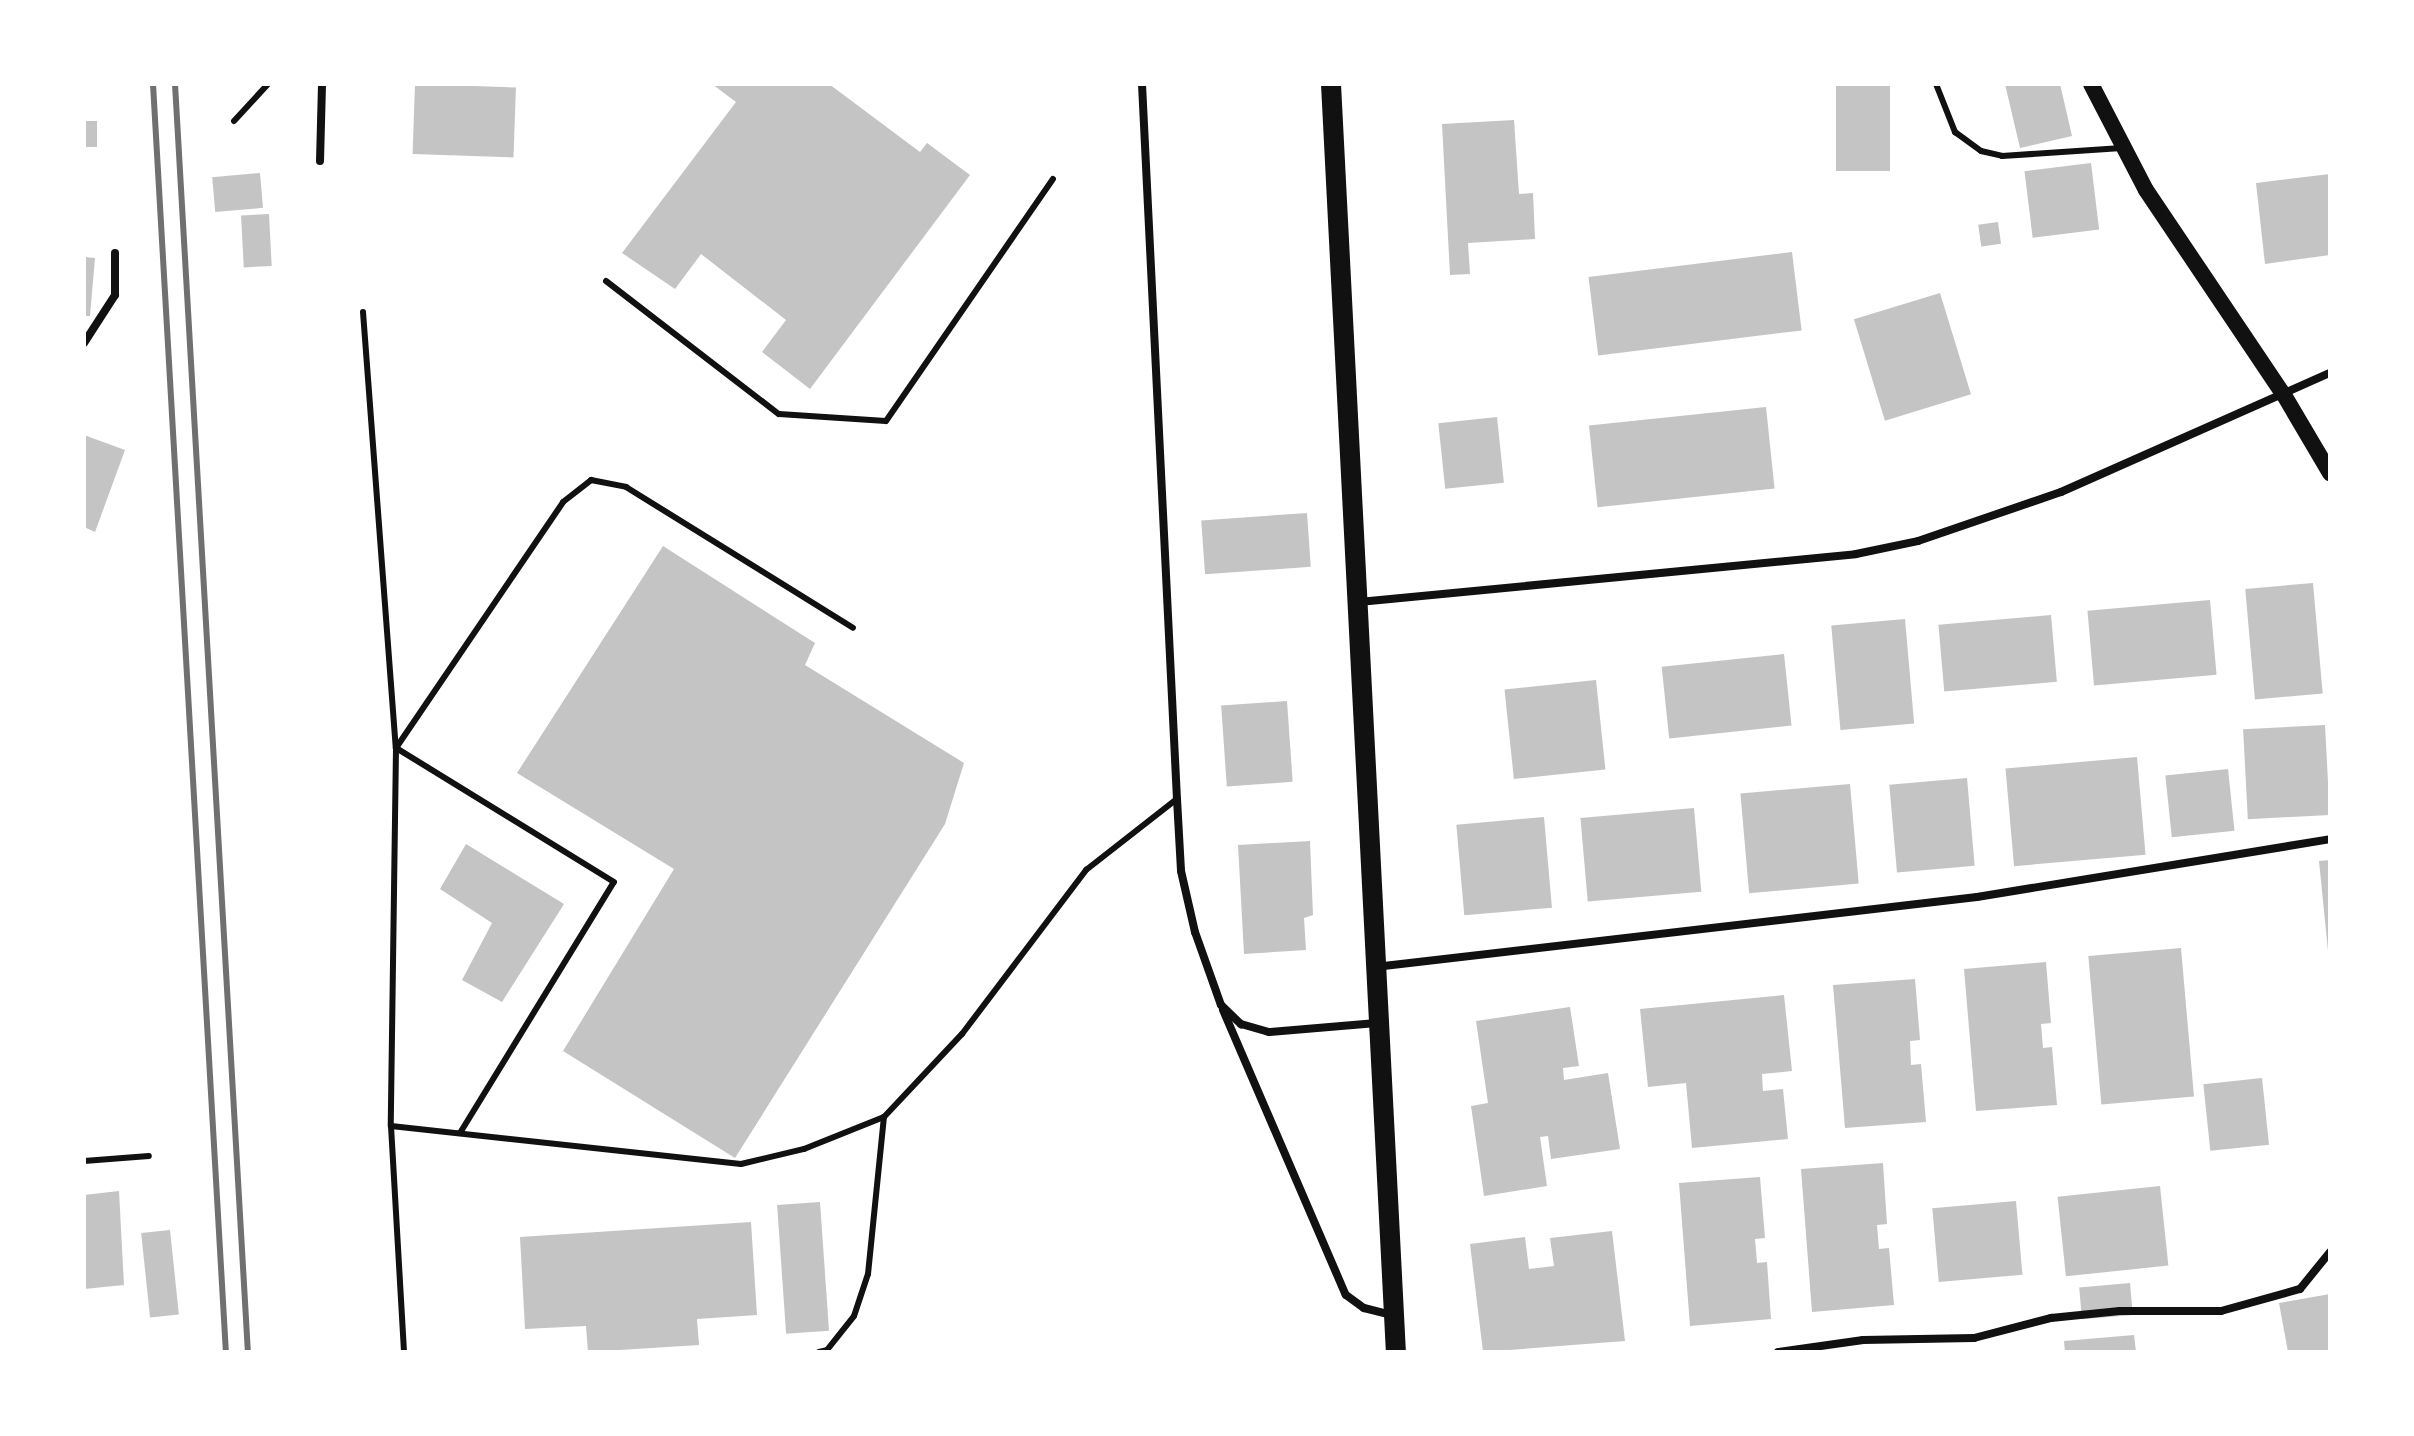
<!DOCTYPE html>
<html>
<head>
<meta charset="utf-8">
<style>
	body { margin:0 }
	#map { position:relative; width:2414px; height:1436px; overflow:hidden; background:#fff; font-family:Rubik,sans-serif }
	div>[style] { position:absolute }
	.building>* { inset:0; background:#c4c4c4; transform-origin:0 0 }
	.service>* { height:6px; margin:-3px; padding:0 3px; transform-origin:3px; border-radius:3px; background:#111 }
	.minor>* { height:8px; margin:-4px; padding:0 4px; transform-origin:4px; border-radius:4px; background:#111 }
	.secondary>* { height:16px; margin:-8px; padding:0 8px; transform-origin:8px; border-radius:8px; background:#111 }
	.primary>* { height:20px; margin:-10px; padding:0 10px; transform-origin:10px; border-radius:10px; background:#111 }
	.rail>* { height:6px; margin:-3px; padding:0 3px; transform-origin:3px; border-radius:3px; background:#707070 }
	span { translate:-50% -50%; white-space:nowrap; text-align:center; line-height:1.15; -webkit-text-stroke:7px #fff; paint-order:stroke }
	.frame { position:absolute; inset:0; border:86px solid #fff; pointer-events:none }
</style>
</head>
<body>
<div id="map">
	<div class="building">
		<div style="left:415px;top:84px;width:101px;height:70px;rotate:2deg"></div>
		<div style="clip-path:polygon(712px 84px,829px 84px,920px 152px,927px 143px,970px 175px,810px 389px,762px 352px,786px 320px,701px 254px,675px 289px,622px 253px,736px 102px)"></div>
		<div style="left:1836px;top:84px;width:54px;height:87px"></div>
		<div style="clip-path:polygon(2005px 84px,2060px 84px,2072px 136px,2020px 148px)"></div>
		<div style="clip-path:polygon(1514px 120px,1519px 194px,1533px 193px,1535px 239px,1468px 243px,1470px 274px,1450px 275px,1442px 124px)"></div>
		<div style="left:84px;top:121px;width:13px;height:26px"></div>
		<div style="left:2091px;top:163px;width:67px;height:67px;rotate:83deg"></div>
		<div style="left:260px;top:173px;width:35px;height:48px;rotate:85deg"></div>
		<div style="clip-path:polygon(2330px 174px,2330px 255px,2265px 264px,2256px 183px)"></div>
		<div style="left:269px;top:214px;width:52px;height:28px;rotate:87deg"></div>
		<div style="left:1998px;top:222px;width:22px;height:20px;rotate:82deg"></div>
		<div style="left:1792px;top:252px;width:79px;height:205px;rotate:83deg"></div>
		<div style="clip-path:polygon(84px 257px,95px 258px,90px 316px,84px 316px)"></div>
		<div style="left:1940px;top:293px;width:106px;height:90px;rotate:73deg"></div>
		<div style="left:1766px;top:407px;width:82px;height:178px;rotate:84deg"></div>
		<div style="left:1497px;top:417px;width:66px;height:59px;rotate:84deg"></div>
		<div style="clip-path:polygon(84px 435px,125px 450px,95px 532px,84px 527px)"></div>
		<div style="left:1307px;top:513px;width:54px;height:106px;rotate:86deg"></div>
		<div style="clip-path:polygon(663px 546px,815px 643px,805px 665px,964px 763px,945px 824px,735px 1158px,563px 1051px,674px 869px,517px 773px)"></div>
		<div style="left:2313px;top:583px;width:111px;height:68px;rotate:85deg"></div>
		<div style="left:2210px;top:600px;width:75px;height:123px;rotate:85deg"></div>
		<div style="left:2051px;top:615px;width:67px;height:113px;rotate:85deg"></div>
		<div style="left:1905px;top:619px;width:105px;height:74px;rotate:85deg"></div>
		<div style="left:1784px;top:654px;width:72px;height:123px;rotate:84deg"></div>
		<div style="left:1596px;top:680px;width:90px;height:92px;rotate:84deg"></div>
		<div style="left:1287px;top:701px;width:81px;height:66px;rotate:86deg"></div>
		<div style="left:2325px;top:725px;width:90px;height:82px;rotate:87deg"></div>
		<div style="left:2137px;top:757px;width:98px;height:132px;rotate:85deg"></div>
		<div style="left:2228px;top:769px;width:62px;height:63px;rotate:84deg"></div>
		<div style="left:1967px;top:778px;width:88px;height:78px;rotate:85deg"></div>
		<div style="left:1850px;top:784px;width:100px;height:110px;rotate:85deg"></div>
		<div style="left:1694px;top:808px;width:84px;height:114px;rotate:85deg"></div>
		<div style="left:1544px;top:817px;width:91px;height:88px;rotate:85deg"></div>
		<div style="clip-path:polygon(1310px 841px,1313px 915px,1304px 918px,1306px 950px,1244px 954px,1238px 845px)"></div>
		<div style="clip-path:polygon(466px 844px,564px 904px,502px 1002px,462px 980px,492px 923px,440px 889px)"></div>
		<div style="clip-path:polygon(2330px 860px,2330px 950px,2328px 951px,2319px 861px)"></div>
		<div style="left:2181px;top:948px;width:149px;height:93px;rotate:85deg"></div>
		<div style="clip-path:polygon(2046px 962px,2051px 1023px,2041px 1024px,2043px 1048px,2052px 1047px,2057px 1105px,1976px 1111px,1964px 969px)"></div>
		<div style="clip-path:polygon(1915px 979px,1920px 1040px,1910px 1041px,1911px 1065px,1921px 1064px,1926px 1122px,1845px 1128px,1833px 985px)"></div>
		<div style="clip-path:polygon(1784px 995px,1792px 1071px,1762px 1074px,1763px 1091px,1783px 1089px,1788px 1139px,1692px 1148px,1686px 1083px,1648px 1087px,1640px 1009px)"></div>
		<div style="clip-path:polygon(1570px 1007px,1579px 1066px,1563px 1068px,1564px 1080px,1608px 1073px,1620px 1149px,1551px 1159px,1548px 1136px,1540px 1137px,1547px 1186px,1484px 1196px,1471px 1106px,1488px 1103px,1476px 1021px)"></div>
		<div style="left:2262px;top:1078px;width:67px;height:59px;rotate:84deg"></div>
		<div style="clip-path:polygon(1883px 1163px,1887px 1224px,1877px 1225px,1879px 1249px,1889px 1248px,1894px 1305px,1812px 1312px,1801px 1169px)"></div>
		<div style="clip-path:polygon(1760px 1177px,1765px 1238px,1755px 1239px,1757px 1263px,1767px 1262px,1771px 1319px,1690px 1326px,1679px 1183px)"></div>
		<div style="left:2160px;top:1186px;width:80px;height:103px;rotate:84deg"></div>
		<div style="clip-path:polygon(119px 1191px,124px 1285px,84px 1289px,84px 1195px)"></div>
		<div style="left:2016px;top:1201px;width:74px;height:84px;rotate:85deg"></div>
		<div style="left:820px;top:1202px;width:129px;height:43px;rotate:86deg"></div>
		<div style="clip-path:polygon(751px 1222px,757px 1315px,697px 1319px,699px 1345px,588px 1352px,586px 1326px,525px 1329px,520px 1237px)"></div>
		<div style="left:170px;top:1230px;width:85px;height:29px;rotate:84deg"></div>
		<div style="clip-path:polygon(1612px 1231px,1625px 1341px,1483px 1352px,1470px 1244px,1525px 1237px,1529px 1269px,1554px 1266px,1550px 1238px)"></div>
		<div style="left:2130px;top:1283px;width:32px;height:51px;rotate:85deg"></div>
		<div style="clip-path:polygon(2330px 1294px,2330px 1352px,2288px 1352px,2279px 1303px)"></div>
		<div style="clip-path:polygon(2134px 1335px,2136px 1352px,2065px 1352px,2064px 1341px)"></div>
	</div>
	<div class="service">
		<div style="left:1936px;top:84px;width:52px;rotate:68.4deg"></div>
		<div style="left:1955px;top:132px;width:32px;rotate:36deg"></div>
		<div style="left:1981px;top:151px;width:22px;rotate:13deg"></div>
		<div style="left:2002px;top:156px;width:120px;rotate:-3.8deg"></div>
		<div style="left:234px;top:121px;width:50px;rotate:-47.4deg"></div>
		<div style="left:606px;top:281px;width:218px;rotate:37.6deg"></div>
		<div style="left:779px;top:414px;width:107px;rotate:3.7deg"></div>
		<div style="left:886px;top:421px;width:294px;rotate:-55.4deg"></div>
		<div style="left:363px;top:312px;width:437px;rotate:85.7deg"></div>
		<div style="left:396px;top:748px;width:378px;rotate:90.8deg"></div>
		<div style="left:391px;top:1126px;width:226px;rotate:86.7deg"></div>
		<div style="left:391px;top:1126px;width:352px;rotate:6.2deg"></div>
		<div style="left:741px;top:1164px;width:65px;rotate:-13.4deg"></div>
		<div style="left:804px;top:1149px;width:86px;rotate:-21.8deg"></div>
		<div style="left:884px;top:1117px;width:114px;rotate:-46.8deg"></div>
		<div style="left:962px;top:1034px;width:206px;rotate:-52.9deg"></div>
		<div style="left:1086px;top:870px;width:115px;rotate:-38deg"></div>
		<div style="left:460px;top:1133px;width:294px;rotate:-58.5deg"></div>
		<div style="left:614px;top:882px;width:256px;rotate:-148.4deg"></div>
		<div style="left:396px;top:748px;width:297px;rotate:-55.8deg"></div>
		<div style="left:563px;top:502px;width:36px;rotate:-38deg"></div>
		<div style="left:591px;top:480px;width:36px;rotate:11deg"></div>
		<div style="left:626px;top:487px;width:267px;rotate:31.8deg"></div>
		<div style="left:84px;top:1161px;width:65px;rotate:-4.4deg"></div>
		<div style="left:819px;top:1352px;width:8px;rotate:-14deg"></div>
		<div style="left:827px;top:1350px;width:43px;rotate:-51.5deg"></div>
		<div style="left:854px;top:1316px;width:44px;rotate:-71.6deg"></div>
		<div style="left:868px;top:1274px;width:158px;rotate:-84.2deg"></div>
	</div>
	<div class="minor">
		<div style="left:1142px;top:84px;width:716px;rotate:87.2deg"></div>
		<div style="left:1177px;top:799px;width:72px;rotate:86.8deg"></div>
		<div style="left:1181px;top:871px;width:63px;rotate:77.1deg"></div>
		<div style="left:1195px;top:932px;width:77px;rotate:70.4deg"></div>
		<div style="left:1221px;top:1005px;width:28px;rotate:44deg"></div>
		<div style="left:1241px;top:1024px;width:29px;rotate:16deg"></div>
		<div style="left:1269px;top:1032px;width:108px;rotate:-4.8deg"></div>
		<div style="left:320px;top:161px;width:77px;rotate:-88.5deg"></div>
		<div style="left:84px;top:343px;width:57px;rotate:-57.1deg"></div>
		<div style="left:115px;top:295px;width:42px;rotate:-90deg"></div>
		<div style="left:1359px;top:602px;width:499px;rotate:-5.5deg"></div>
		<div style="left:1856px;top:554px;width:63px;rotate:-11.8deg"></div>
		<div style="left:1918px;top:541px;width:151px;rotate:-18.9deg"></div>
		<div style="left:2061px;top:492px;width:294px;rotate:-23.9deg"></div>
		<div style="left:1375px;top:967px;width:606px;rotate:-6.63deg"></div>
		<div style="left:1977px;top:897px;width:358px;rotate:-9.3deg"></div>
		<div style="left:1223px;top:1010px;width:310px;rotate:66.7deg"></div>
		<div style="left:1346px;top:1295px;width:22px;rotate:36deg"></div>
		<div style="left:1364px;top:1308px;width:29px;rotate:14deg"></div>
		<div style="left:1778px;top:1352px;width:86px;rotate:-8deg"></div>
		<div style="left:1863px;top:1340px;width:111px;rotate:-1deg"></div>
		<div style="left:1974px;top:1338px;width:80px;rotate:-14.6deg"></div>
		<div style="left:2051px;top:1318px;width:69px;rotate:-5.8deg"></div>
		<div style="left:2120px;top:1311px;width:101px"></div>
		<div style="left:2221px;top:1311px;width:82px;rotate:-15.6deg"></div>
		<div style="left:2300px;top:1289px;width:48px;rotate:-51deg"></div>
	</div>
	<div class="secondary">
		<div style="left:2091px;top:84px;width:119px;rotate:62.6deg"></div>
		<div style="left:2146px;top:190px;width:247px;rotate:56.1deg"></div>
		<div style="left:2284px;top:395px;width:91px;rotate:59.5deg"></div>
	</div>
	<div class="primary">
		<div style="left:1331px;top:84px;width:1270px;rotate:87.07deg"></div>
	</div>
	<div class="rail">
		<div style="left:153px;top:84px;width:1270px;rotate:86.71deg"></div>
		<div style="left:175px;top:84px;width:1270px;rotate:86.71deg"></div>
	</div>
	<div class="frame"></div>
</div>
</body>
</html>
